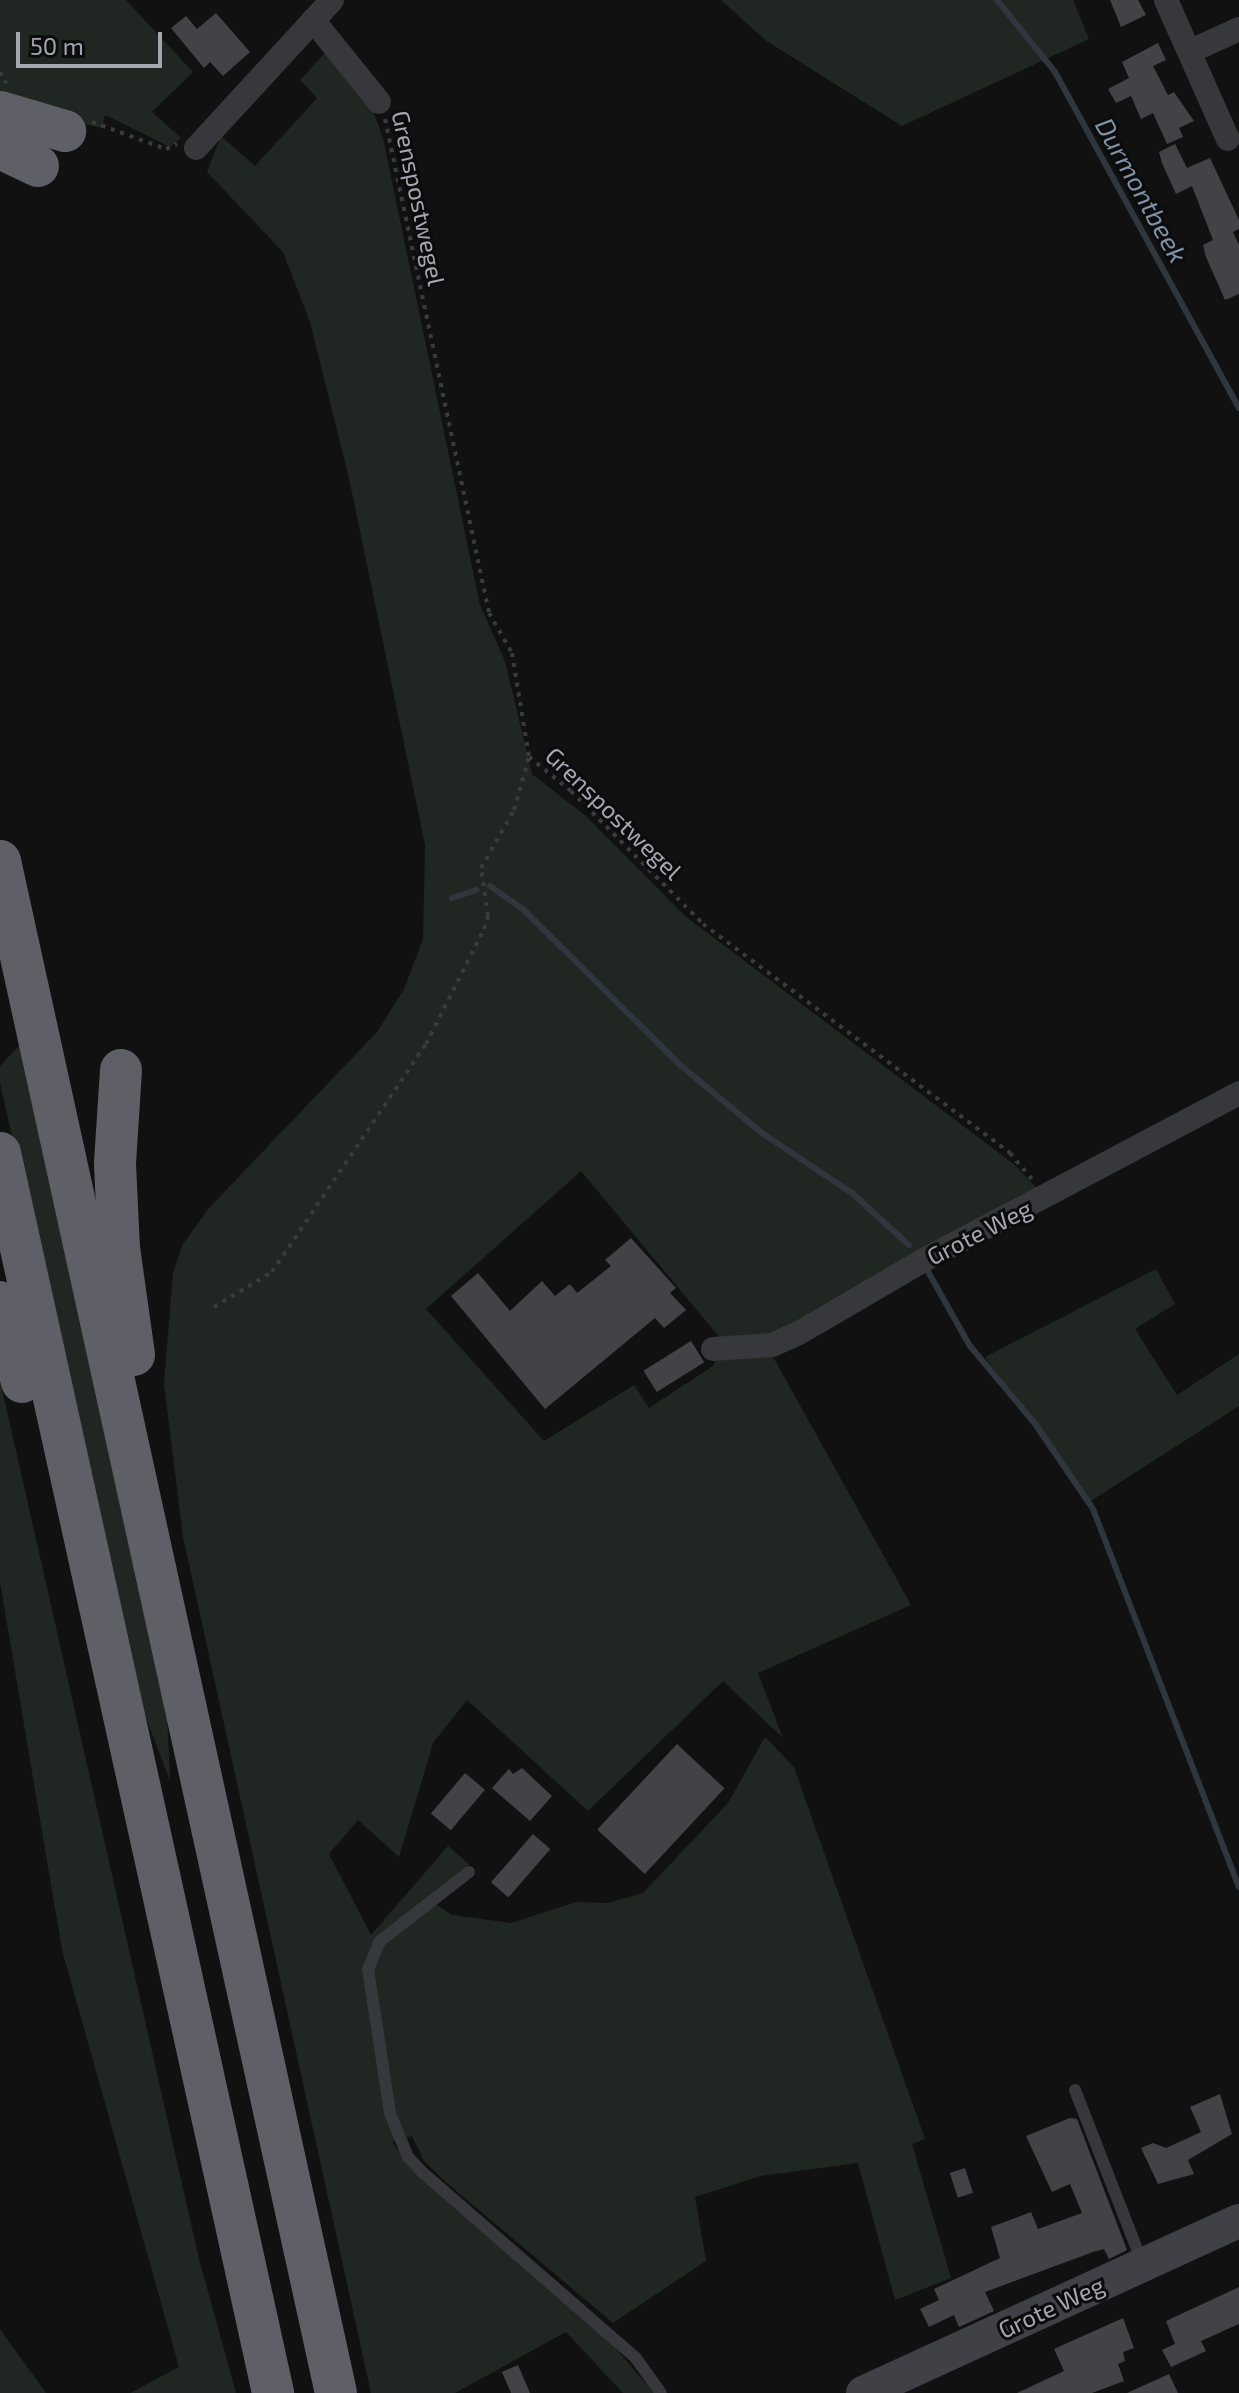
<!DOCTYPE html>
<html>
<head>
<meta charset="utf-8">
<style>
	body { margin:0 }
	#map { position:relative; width:1239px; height:2393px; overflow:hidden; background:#111112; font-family:"Exo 2",sans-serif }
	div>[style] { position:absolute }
	.green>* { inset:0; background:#202621 }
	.stream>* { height:6px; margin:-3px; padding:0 3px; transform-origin:3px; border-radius:3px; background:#30363d }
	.building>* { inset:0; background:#434347; transform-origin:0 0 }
	.path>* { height:4px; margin-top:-2px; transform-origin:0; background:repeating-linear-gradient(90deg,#3a3b3f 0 4px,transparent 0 10px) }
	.service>* { height:12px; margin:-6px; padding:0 6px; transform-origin:6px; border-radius:6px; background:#37383b }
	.minor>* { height:24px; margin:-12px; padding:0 12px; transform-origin:12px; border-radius:12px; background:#37383b }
	.secondary>* { height:34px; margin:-17px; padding:0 17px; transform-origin:17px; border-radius:17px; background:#404146 }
	.motorway>* { height:42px; margin:-21px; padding:0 21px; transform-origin:21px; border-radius:21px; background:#5f6067 }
	span { translate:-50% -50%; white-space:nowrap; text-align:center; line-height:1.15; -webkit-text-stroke:6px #0c0c0d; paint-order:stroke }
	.street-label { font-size:24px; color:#a4a7b1 }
	.water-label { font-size:26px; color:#7f92a8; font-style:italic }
	.scale { position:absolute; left:16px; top:32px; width:146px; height:36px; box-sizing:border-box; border:4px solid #a4a7b1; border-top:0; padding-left:10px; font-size:24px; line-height:28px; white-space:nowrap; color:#a4a7b1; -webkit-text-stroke:6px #0c0c0d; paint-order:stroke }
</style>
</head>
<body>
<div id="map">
	<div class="green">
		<div style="clip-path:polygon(0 0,126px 0,193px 72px,152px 112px,181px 138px,170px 147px,105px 115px,102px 128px,0 104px)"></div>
		<div style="clip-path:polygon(721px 0,1073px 0,1089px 39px,902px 126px,765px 40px)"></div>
		<div style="clip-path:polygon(327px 51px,372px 109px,383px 138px,480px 605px,505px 661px,532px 774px,586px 816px,685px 916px,1015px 1165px,1043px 1195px,779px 1339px,721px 1339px,581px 1171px,426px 1309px,544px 1441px,634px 1385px,649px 1408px,713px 1366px,716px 1358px,772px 1355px,911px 1605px,758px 1673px,783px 1738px,723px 1681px,588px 1811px,467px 1700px,433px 1743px,399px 1857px,358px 1820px,329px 1854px,371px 1935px,448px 1846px,469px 1864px,434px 1903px,452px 1915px,511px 1923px,576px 1902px,607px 1903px,643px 1893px,728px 1803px,765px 1737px,794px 1767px,925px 2139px,912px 2144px,951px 2278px,895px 2300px,858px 2163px,761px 2176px,695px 2197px,706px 2261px,613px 2323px,447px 2183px,424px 2161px,412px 2136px,392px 2142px,415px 2174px,593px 2322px,654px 2393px,623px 2393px,566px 2332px,455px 2393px,371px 2393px,183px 1537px,164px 1384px,173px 1272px,183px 1244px,209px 1208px,377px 1032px,404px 989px,423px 939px,425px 845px,349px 478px,310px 322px,283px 252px,207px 172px,221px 136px,255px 166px,317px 98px,300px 80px)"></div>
		<div style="clip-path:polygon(29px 1035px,167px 1712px,170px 1781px,139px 1700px,0 1083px,0 1066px)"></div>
		<div style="clip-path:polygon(1156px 1269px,1175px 1304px,1135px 1329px,1177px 1395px,1239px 1354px,1239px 1406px,1086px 1504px,985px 1357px)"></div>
		<div style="clip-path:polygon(0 1380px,199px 2259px,236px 2393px,130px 2393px,179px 2367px,62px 1950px,0 1582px)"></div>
		<div style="clip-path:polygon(0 2329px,46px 2393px,0 2393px)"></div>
	</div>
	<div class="stream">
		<div style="left:997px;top:0;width:92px;rotate:51.1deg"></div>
		<div style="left:1055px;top:72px;width:383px;rotate:61.3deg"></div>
		<div style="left:490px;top:886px;width:39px;rotate:35deg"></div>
		<div style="left:522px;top:908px;width:223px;rotate:44.8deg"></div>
		<div style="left:680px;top:1065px;width:107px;rotate:39.7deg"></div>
		<div style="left:762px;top:1133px;width:108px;rotate:33.7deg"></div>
		<div style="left:852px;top:1193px;width:77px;rotate:42.4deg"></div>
		<div style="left:452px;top:898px;width:26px;rotate:-18deg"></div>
		<div style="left:926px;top:1268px;width:90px;rotate:60.6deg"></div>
		<div style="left:970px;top:1346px;width:103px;rotate:50.1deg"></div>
		<div style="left:1036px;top:1425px;width:102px;rotate:55.8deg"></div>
		<div style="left:1093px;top:1509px;width:405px;rotate:68.9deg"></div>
	</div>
	<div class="building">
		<div style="clip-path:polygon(1110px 0,1138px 0,1146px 15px,1121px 27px)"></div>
		<div style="clip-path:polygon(216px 13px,250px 52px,223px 76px,210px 62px,204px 68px,171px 28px,186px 16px,197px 29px)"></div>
		<div style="clip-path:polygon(1158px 43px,1166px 60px,1153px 66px,1168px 95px,1174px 92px,1194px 121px,1179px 128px,1183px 137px,1167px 144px,1153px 113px,1141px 119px,1131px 96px,1116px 103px,1108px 89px,1129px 78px,1122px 62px)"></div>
		<div style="clip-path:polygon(1175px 144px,1187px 168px,1210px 158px,1239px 220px,1239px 229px,1233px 232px,1239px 245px,1239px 294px,1225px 300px,1206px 257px,1203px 245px,1213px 240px,1192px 186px,1176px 194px,1162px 163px,1159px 152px)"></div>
		<div style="clip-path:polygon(631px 1238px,676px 1288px,670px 1293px,686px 1310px,664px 1328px,655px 1318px,545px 1409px,451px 1296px,478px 1273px,510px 1311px,542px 1281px,555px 1296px,570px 1284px,577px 1293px,611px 1266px,605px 1260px)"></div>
		<div style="left:691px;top:1341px;width:25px;height:56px;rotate:58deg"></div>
		<div style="left:677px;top:1744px;width:65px;height:117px;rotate:43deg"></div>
		<div style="clip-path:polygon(522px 1768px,552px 1796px,530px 1821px,492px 1788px,509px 1769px,513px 1774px)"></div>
		<div style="left:465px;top:1773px;width:26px;height:53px;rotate:40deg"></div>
		<div style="left:533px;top:1834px;width:23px;height:64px;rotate:41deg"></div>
		<div style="clip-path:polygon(1220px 2094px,1232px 2134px,1188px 2160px,1194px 2174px,1158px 2184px,1141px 2148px,1153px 2143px,1166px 2148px,1201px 2132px,1190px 2107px)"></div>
		<div style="clip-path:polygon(1070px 2118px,1077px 2119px,1127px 2250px,1109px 2259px,1104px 2249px,1093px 2252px,985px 2292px,994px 2311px,959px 2327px,954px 2315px,929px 2327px,920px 2309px,939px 2300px,934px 2289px,1000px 2258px,991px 2227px,1031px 2212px,1038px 2229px,1082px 2213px,1070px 2184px,1052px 2192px,1026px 2136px)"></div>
		<div style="left:965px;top:2168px;width:26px;height:16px;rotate:72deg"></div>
		<div style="clip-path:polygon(1239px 2287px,1239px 2324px,1201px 2341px,1206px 2351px,1171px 2367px,1162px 2350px,1175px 2344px,1166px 2321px)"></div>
		<div style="clip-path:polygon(1123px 2318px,1134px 2348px,1123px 2352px,1125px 2361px,1118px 2364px,1124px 2381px,1092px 2393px,1017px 2393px,1064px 2371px,1054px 2349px)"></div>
		<div style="clip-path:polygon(518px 2365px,530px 2393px,511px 2393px,502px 2372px)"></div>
		<div style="clip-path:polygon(1169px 2374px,1178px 2393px,1127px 2393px)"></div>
	</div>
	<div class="path">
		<div style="left:0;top:72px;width:13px;rotate:61deg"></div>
		<div style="left:385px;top:119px;width:505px;rotate:78.11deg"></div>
		<div style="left:489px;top:613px;width:46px;rotate:60.1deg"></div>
		<div style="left:512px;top:653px;width:105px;rotate:80.7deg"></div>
		<div style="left:529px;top:757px;width:54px;rotate:39deg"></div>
		<div style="left:571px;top:791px;width:187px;rotate:45.2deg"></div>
		<div style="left:703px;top:924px;width:383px;rotate:36.7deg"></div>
		<div style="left:1010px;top:1153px;width:34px;rotate:50deg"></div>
		<div style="left:92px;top:122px;width:79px;rotate:20deg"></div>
		<div style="left:166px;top:149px;width:12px;rotate:-24deg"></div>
		<div style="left:214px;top:1307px;width:68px;rotate:-31.1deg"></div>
		<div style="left:272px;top:1272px;width:275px;rotate:-56deg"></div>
		<div style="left:426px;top:1044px;width:129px;rotate:-63.2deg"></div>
		<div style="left:484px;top:929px;width:14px;rotate:-73deg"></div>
		<div style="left:488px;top:916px;width:49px;rotate:-98.3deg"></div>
		<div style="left:481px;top:868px;width:67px;rotate:-60.4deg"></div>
		<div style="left:514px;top:810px;width:55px;rotate:-74.2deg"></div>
	</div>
	<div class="service">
		<div style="left:469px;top:1872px;width:113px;rotate:142.2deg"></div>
		<div style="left:380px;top:1941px;width:30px;rotate:113deg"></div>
		<div style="left:368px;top:1969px;width:146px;rotate:81.3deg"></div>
		<div style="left:390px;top:2113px;width:48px;rotate:67.8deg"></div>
		<div style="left:408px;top:2157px;width:21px;rotate:47deg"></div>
		<div style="left:422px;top:2172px;width:282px;rotate:41deg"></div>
		<div style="left:635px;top:2357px;width:44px;rotate:54.2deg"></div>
		<div style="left:1075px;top:2090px;width:185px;rotate:68.7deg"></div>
	</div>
	<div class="minor">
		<div style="left:1166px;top:0;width:152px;rotate:66deg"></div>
		<div style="left:313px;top:20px;width:105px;rotate:51.2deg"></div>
		<div style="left:1191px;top:51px;width:53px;rotate:-24.6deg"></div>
		<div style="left:196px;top:148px;width:201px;rotate:-47.4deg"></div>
		<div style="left:713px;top:1349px;width:59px;rotate:-3.9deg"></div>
		<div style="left:772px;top:1345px;width:30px;rotate:-24deg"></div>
		<div style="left:799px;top:1333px;width:143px;rotate:-30.3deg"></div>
		<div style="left:922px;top:1261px;width:359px;rotate:-27.9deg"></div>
	</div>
	<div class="secondary">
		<div style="left:863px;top:2393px;width:413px;rotate:-24.6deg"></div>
	</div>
	<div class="motorway">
		<div style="left:0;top:112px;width:68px;rotate:16.3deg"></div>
		<div style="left:0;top:148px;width:42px;rotate:25.3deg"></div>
		<div style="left:0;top:861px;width:1568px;rotate:77.63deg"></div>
		<div style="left:121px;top:1070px;width:94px;rotate:93.7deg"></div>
		<div style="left:115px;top:1164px;width:84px;rotate:87.3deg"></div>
		<div style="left:119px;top:1248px;width:108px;rotate:82deg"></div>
		<div style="left:0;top:1153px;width:1270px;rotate:77.58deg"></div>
		<div style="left:0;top:1302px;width:83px;rotate:74.6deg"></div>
	</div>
	<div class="street-label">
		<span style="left:419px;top:198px;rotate:78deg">Grenspostwegel</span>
		<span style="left:614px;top:813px;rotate:44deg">Grenspostwegel</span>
		<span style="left:979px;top:1232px;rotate:-27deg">Grote Weg</span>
		<span style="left:1051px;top:2307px;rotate:-25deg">Grote Weg</span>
	</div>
	<div class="water-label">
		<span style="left:1142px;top:190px;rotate:61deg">Durmontbeek</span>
	</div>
	<div class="scale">50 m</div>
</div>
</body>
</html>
